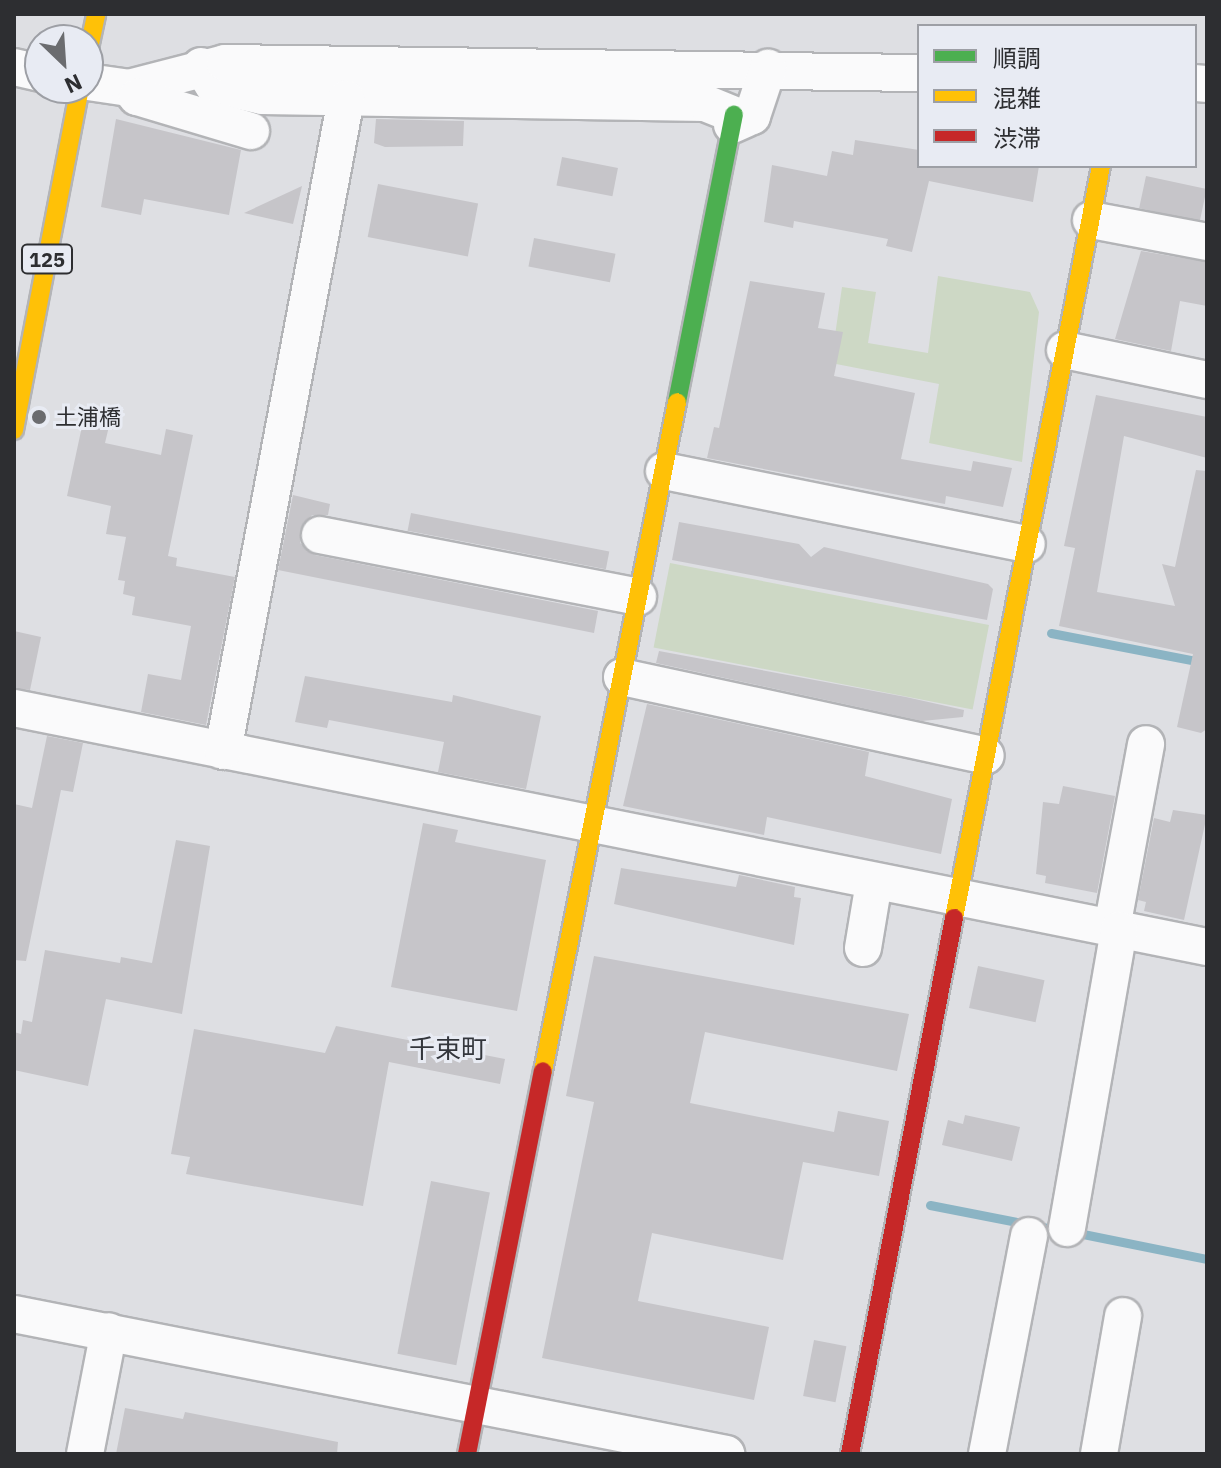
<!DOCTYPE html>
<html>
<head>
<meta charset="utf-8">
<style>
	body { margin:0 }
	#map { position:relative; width:1221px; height:1468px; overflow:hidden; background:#dedfe3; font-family:"IBM Plex Sans","Noto Sans JP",sans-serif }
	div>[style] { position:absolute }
	.green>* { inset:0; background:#cdd8c5; transform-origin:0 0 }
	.stream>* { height:9px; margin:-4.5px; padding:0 4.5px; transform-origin:4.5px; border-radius:4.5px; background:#8bb4c4 }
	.building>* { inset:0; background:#c6c5c9; transform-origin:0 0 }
	.roads { filter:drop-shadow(2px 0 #b3b4b7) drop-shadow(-2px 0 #b3b4b7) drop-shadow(0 2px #b3b4b7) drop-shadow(0 -2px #b3b4b7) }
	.street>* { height:36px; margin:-18px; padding:0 18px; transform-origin:18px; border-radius:18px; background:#fafafb }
	.fast>* { height:18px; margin:-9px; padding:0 9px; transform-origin:9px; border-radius:9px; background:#4caf50 }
	.slow>* { height:18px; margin:-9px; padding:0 9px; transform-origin:9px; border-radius:9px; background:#ffc107 }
	.jam>* { height:18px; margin:-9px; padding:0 9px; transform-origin:9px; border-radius:9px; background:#c62828 }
	.dots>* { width:22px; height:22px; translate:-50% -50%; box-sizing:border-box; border:4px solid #e8ebf3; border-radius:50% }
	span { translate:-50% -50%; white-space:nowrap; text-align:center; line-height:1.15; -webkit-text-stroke:6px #e8ebf3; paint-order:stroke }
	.shield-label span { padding:2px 6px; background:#e8ebf3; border:2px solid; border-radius:6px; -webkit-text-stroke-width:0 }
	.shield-label { font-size:20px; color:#2d2e31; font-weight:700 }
	.poi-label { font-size:22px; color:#2d2e31 }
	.left { translate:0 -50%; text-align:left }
	.quarter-label { font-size:26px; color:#33363c }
	.frame { position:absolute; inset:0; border:16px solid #2d2e31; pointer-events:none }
	.legend { position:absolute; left:917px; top:24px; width:280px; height:144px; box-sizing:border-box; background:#e8ebf3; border:2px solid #9d9fa5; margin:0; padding:10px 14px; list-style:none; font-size:24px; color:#2d2e31 }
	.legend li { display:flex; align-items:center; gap:16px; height:40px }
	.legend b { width:40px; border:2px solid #9d9fa5 }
	.north { position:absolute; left:24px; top:24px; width:80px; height:80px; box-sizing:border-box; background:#e8ebf3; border:2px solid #9d9fa5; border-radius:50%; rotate:155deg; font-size:22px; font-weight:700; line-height:32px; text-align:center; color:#2d2e31 }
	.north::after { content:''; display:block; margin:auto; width:28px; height:36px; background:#6b6c6f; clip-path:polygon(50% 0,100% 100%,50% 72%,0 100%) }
</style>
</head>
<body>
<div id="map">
	<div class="green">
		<div style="clip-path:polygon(938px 276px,1030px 292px,1039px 312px,1022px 462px,929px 443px,939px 384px,831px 363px,842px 287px,876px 292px,868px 343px,928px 353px)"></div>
		<div style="left:670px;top:563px;width:325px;height:86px;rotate:11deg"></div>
	</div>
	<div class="stream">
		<div style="left:1051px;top:633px;width:159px;rotate:10.9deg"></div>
		<div style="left:930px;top:1205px;width:130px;rotate:11.1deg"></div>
		<div style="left:1073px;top:1232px;width:137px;rotate:11.4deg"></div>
	</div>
	<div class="building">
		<div style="clip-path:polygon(116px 119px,241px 150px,229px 215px,144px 199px,141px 215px,101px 207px)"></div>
		<div style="clip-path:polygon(376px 119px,464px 121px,463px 146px,385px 147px,374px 143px)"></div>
		<div style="clip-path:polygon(855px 140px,919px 150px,919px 166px,1039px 166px,1033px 202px,929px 181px,912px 252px,886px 246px,888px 239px,794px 221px,793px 228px,764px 222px,772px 165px,827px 176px,832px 151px,853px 155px)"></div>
		<div style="left:562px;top:157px;width:57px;height:29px;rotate:11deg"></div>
		<div style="left:1146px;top:176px;width:62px;height:33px;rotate:12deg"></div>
		<div style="left:378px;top:184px;width:102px;height:54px;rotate:11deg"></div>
		<div style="clip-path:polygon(302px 186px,293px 224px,244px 213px)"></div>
		<div style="left:534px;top:238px;width:83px;height:29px;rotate:11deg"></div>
		<div style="clip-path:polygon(1141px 251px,1207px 262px,1207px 306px,1180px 301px,1171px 351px,1115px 339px)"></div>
		<div style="clip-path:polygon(750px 281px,825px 293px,818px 328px,843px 332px,834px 376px,915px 393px,901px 459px,971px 471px,973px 461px,1012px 468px,1003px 507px,946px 496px,945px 504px,707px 458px,714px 427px,719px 428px)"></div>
		<div style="clip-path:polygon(1096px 395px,1207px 417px,1207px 458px,1124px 436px,1097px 592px,1175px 606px,1162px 564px,1175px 567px,1196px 470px,1207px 471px,1207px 729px,1201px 733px,1177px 727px,1193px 654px,1059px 626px,1075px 548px,1064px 546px)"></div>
		<div style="clip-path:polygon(84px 417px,110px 422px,105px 443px,161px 455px,166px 429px,193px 435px,168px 556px,177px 558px,176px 566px,235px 577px,206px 725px,141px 712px,148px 674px,181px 680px,191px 626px,132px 615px,135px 597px,123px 594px,125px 581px,118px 580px,126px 537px,106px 534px,111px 506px,67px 496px)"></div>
		<div style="clip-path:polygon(293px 495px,330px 504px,328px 515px,312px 515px,300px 530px,300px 543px,315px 555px,598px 611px,594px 633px,278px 570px)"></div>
		<div style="left:411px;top:513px;width:202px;height:18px;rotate:11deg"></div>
		<div style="clip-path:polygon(679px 522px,799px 544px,811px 557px,824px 547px,988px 584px,993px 589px,987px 620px,672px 560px)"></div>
		<div style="clip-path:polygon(14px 631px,41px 637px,30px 690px,14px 688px)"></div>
		<div style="clip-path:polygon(659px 651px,906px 697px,964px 710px,963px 717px,922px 721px,656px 663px)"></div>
		<div style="clip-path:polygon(305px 676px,452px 702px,453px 695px,541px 716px,526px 789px,438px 772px,444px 742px,329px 720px,327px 728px,295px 722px)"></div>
		<div style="clip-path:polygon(647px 704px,869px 752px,865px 776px,952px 799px,941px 854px,767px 817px,764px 835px,623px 806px)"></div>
		<div style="clip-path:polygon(47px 736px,83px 743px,73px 792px,61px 790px,26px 961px,14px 960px,14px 804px,32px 808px)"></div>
		<div style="clip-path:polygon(1063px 786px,1115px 796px,1097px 893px,1045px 883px,1046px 876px,1036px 874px,1043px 802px,1059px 804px)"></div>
		<div style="clip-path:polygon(1173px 810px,1207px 815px,1184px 920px,1144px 911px,1146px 902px,1138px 900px,1154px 818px,1170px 822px)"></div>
		<div style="clip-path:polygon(423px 823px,458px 830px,455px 842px,546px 860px,517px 1011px,391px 987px)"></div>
		<div style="clip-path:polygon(176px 840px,210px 846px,182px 1014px,106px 999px,88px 1086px,14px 1070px,14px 1032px,21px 1034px,23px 1020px,32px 1022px,45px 950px,120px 963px,121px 957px,152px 963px)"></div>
		<div style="clip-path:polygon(621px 868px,736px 887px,739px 875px,795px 887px,794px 897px,801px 898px,794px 945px,614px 904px)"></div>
		<div style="clip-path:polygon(594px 956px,909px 1014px,897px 1071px,705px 1032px,690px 1103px,834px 1132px,838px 1111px,889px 1121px,879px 1176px,803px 1162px,783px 1260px,652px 1233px,638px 1301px,769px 1327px,754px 1400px,542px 1358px,594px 1102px,566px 1096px)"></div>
		<div style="left:978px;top:966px;width:68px;height:43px;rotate:12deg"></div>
		<div style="clip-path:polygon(336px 1026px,505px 1059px,500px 1084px,389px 1062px,363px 1206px,186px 1174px,190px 1157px,171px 1154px,194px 1029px,325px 1053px)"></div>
		<div style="clip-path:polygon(965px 1115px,1020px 1127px,1012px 1161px,942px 1145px,948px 1120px,963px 1124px)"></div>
		<div style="left:431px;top:1181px;width:60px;height:176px;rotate:11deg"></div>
		<div style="left:814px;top:1340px;width:33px;height:57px;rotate:11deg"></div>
		<div style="clip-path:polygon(125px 1408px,183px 1419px,185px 1412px,338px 1442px,337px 1454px,116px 1454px)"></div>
	</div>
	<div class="roads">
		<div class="street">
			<div style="left:201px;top:66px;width:22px;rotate:58deg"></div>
			<div style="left:213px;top:85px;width:50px;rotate:12.7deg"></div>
			<div style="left:262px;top:96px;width:443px;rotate:0.9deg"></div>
			<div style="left:705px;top:103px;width:31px;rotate:22deg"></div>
			<div style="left:14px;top:67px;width:27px;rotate:13deg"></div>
			<div style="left:88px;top:82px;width:41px;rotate:8.3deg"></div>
			<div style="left:129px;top:88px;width:99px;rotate:-14.6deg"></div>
			<div style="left:225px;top:63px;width:694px;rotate:0.83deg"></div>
			<div style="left:1195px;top:83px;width:12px;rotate:5deg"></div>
			<div style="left:129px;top:88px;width:12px;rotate:48deg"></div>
			<div style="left:137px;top:97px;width:119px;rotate:16.6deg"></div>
			<div style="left:732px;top:125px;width:22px;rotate:-24deg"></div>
			<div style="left:752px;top:116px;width:51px;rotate:-71.6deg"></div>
			<div style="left:1091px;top:220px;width:118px;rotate:10.7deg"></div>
			<div style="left:1065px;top:350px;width:145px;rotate:11.9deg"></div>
			<div style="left:664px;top:471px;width:370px;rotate:11.4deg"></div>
			<div style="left:320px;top:535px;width:324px;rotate:11deg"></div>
			<div style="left:622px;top:677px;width:372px;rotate:12.2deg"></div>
			<div style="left:14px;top:708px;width:1217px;rotate:11.33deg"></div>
			<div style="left:223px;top:751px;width:664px;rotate:-79.32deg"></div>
			<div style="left:1112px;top:928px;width:187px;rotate:-79.5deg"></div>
			<div style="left:863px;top:948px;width:67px;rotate:-80.5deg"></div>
			<div style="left:1067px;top:1228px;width:303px;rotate:-80.1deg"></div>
			<div style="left:14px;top:1314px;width:726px;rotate:11.12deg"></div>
			<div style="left:85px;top:1454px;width:125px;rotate:-79deg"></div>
			<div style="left:987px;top:1454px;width:222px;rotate:-79.1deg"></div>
			<div style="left:1099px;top:1454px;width:140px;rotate:-80.1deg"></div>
		</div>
		<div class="fast">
			<div style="left:677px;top:402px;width:293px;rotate:-78.8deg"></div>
		</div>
		<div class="slow">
			<div style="left:88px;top:53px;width:40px;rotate:-78deg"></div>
			<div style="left:14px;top:430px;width:348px;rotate:-79.1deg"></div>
			<div style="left:954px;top:918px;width:766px;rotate:-78.94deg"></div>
			<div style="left:543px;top:1071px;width:682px;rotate:-78.67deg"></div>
		</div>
		<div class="jam">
			<div style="left:467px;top:1454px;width:390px;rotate:-78.8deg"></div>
			<div style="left:850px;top:1454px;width:546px;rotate:-79.02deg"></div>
		</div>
	</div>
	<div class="dots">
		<div style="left:39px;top:417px;background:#6b6c6f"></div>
	</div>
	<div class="shield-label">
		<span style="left:47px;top:259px">125</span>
	</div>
	<div class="poi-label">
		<span class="left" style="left:55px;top:417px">土浦橋</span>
	</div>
	<div class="quarter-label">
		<span style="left:448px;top:1049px">千束町</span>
	</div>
	<div class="frame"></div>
	<ul class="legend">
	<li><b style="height:10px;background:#4caf50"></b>順調</li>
	<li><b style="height:10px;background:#ffc107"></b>混雑</li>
	<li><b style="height:10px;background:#c62828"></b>渋滞</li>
	</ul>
	<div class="north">N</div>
</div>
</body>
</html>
